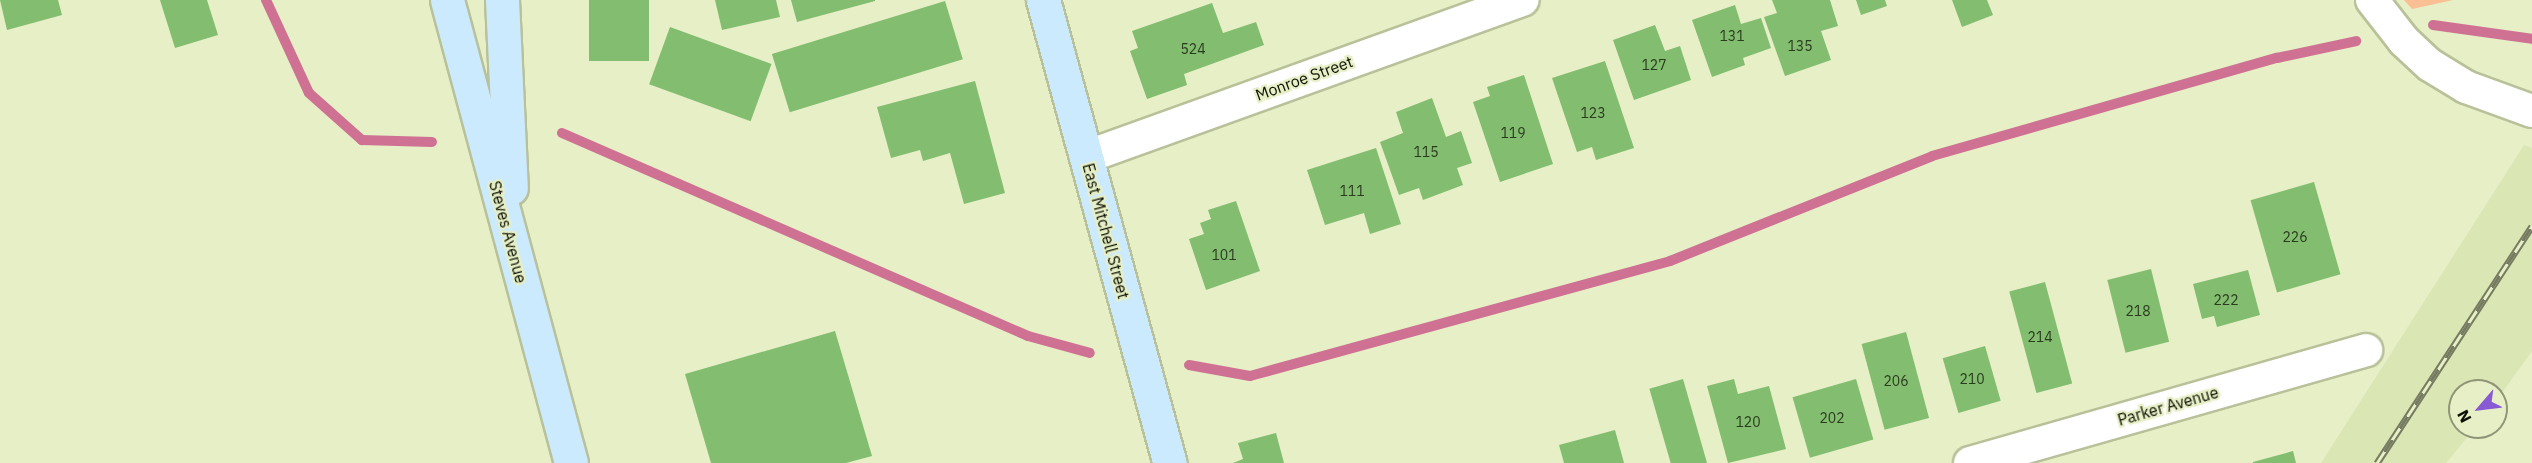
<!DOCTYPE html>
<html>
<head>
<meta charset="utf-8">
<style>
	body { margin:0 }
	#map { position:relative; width:2532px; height:463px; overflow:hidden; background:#e6efc6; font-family:"IBM Plex Sans",sans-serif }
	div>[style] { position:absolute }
	.built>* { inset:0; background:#dbe6b5 }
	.green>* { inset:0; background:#fabf93 }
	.stream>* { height:10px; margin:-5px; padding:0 5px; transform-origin:5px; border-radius:5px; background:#cf7193 }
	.building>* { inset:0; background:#83bd70; transform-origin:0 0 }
	.roads { filter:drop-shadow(2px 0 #b8c199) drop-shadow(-2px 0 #b8c199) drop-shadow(0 2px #b8c199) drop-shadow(0 -2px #b8c199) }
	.street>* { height:32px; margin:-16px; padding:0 16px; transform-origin:16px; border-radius:16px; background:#fff }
	.secondary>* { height:33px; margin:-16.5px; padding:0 16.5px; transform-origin:16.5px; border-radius:16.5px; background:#cbeafd }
	.rail>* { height:7px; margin-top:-3.5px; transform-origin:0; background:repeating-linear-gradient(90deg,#e6efc6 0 14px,#757b60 0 28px); box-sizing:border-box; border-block:2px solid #757b60 }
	span { translate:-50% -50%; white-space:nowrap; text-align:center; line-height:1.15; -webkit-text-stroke:4.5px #e6efc6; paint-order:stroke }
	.number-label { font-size:14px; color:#2a3b1e }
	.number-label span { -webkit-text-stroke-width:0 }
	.street-label { font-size:16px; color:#0d1003 }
	.north { position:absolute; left:2448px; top:379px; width:60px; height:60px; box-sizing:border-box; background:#e6efc6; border:2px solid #8f9678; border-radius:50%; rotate:242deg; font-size:16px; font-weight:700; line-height:24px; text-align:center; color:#0d1003 }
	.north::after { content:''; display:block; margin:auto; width:21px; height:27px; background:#885ad3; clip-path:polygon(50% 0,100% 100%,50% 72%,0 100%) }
</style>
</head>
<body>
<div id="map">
	<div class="built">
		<div style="clip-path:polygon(2524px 145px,2532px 148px,2532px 351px,2496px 401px,2496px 391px,2460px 391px,2460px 427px,2476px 427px,2446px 463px,2321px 463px)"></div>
	</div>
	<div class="green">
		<div style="clip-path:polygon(2404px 0,2453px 0,2412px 9px)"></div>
	</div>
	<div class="stream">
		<div style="left:266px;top:0;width:102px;rotate:65.2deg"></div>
		<div style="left:309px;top:93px;width:71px;rotate:41.6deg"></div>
		<div style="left:362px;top:140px;width:70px;rotate:1.6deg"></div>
		<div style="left:2433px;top:25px;width:100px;rotate:8deg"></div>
		<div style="left:562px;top:133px;width:508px;rotate:23.54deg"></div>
		<div style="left:1028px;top:336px;width:64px;rotate:15.3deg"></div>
		<div style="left:1189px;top:365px;width:62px;rotate:10.2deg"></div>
		<div style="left:1250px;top:376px;width:435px;rotate:-15.3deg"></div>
		<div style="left:1670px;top:261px;width:282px;rotate:-21.8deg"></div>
		<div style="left:1932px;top:156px;width:359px;rotate:-15.9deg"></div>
		<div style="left:2277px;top:58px;width:81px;rotate:-12.1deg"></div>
	</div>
	<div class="building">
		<div style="clip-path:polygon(0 0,58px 0,62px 15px,7px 30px)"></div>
		<div style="clip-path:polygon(160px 0,207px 0,218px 35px,175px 48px)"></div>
		<div style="left:589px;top:0;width:60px;height:61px"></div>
		<div style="clip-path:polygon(715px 0,776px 0,780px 17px,722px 30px)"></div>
		<div style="clip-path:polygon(791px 0,875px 0,875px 1px,797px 22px)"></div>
		<div style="clip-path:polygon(1772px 0,1830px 0,1838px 26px,1821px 31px,1831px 60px,1785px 76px,1764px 17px,1777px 13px)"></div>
		<div style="clip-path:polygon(1856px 0,1885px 0,1887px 6px,1861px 15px)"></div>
		<div style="clip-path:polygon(1952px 0,1987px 0,1993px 15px,1962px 27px)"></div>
		<div style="left:945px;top:1px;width:61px;height:181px;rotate:73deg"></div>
		<div style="clip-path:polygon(1212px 3px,1223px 33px,1256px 22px,1264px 45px,1184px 74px,1187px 85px,1147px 99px,1130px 51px,1138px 48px,1132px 31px)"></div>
		<div style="clip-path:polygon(1735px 5px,1741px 24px,1761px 18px,1771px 48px,1743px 58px,1745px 65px,1712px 77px,1692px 20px)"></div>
		<div style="clip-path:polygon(1655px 25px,1665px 51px,1680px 46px,1691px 80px,1634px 100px,1613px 40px)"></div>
		<div style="left:670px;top:27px;width:108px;height:61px;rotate:20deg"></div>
		<div style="clip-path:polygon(1605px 61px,1634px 148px,1596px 160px,1592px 147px,1577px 152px,1552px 78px)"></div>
		<div style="clip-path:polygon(1524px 75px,1553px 164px,1500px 182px,1473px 102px,1490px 96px,1487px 87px)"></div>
		<div style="clip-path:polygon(975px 81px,1005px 193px,964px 204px,950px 153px,923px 161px,920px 150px,891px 158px,877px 107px)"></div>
		<div style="clip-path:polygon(1432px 98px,1446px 137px,1461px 131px,1472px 163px,1457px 168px,1463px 185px,1423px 200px,1419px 188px,1399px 195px,1380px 142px,1403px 133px,1396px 112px)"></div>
		<div style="clip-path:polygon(1376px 148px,1401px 224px,1370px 234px,1364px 213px,1325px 225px,1307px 170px)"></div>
		<div style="left:2314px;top:182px;width:96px;height:66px;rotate:74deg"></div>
		<div style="clip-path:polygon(1236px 201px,1260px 271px,1206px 290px,1189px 239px,1204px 234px,1200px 223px,1211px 219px,1208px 210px)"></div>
		<div style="left:2151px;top:269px;width:75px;height:45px;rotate:76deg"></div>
		<div style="clip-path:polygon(2248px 270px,2260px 315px,2217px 327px,2214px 316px,2202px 319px,2193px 284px)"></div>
		<div style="left:2045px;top:282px;width:105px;height:37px;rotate:75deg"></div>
		<div style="clip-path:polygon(835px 331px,872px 456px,846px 463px,711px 463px,685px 374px)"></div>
		<div style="left:1906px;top:332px;width:89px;height:46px;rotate:75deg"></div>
		<div style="left:1985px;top:346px;width:57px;height:44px;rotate:74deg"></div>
		<div style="left:1683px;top:379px;width:87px;height:35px;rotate:74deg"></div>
		<div style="clip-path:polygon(1734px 379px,1738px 394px,1769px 386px,1786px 449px,1728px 463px,1707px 386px)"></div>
		<div style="left:1856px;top:379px;width:63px;height:66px;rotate:74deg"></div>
		<div style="clip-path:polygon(1615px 430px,1624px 463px,1564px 463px,1559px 445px)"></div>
		<div style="clip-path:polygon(1276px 433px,1284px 463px,1233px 463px,1243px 459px,1238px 443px)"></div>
		<div style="clip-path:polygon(2293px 451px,2296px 463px,2253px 463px,2253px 462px)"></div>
	</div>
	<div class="roads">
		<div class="street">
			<div style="left:2372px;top:0;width:52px;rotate:52deg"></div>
			<div style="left:2404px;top:41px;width:35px;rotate:43deg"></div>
			<div style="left:2430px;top:65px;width:42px;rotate:31.4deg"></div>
			<div style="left:2466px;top:87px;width:70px;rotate:20deg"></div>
			<div style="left:1086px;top:157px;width:464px;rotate:-19.8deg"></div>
			<div style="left:1970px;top:463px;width:412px;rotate:-15.9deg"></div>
		</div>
		<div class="secondary">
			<div style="left:447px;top:0;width:479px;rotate:75deg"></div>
			<div style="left:502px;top:0;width:188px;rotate:87.3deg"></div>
			<div style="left:1043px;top:0;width:480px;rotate:74.7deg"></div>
		</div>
	</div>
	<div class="rail">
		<div style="left:2377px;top:463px;width:283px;rotate:-56.8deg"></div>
	</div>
	<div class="number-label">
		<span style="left:1732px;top:36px">131</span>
		<span style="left:1800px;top:46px">135</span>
		<span style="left:1193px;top:49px">524</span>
		<span style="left:1654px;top:65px">127</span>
		<span style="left:1593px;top:113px">123</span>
		<span style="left:1513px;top:133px">119</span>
		<span style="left:1426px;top:152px">115</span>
		<span style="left:1352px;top:191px">111</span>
		<span style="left:2295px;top:237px">226</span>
		<span style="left:1224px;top:255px">101</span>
		<span style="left:2226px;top:300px">222</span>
		<span style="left:2138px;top:311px">218</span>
		<span style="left:2040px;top:337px">214</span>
		<span style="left:1972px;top:379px">210</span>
		<span style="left:1896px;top:381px">206</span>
		<span style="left:1832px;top:418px">202</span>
		<span style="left:1748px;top:422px">120</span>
	</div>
	<div class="street-label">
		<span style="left:1304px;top:78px;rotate:-20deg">Monroe Street</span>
		<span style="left:1106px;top:231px;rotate:75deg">East Mitchell Street</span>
		<span style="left:508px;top:232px;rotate:75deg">Steves Avenue</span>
		<span style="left:2168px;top:406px;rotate:-16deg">Parker Avenue</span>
	</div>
	<div class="north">N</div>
</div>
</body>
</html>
